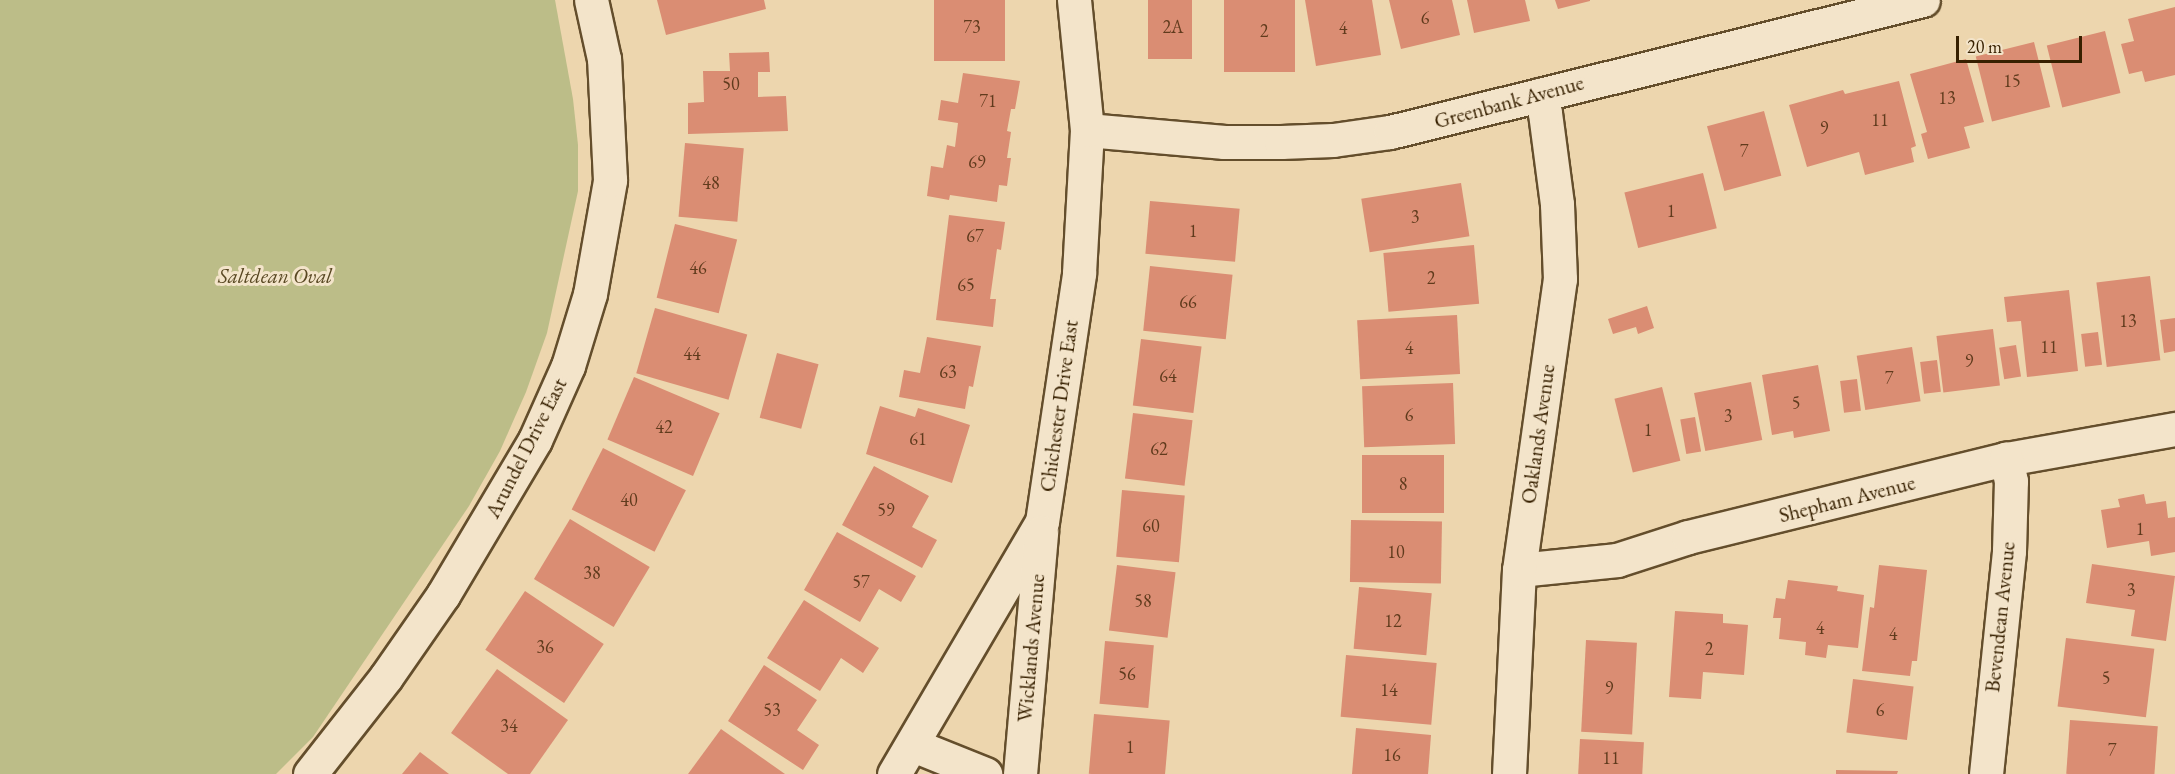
<!DOCTYPE html>
<html>
<head>
<meta charset="utf-8">
<style>
	body { margin:0 }
	#map { position:relative; width:2175px; height:774px; overflow:hidden; background:#edd6ae; font-family:"EB Garamond",serif }
	div>[style] { position:absolute }
	.green>* { inset:0; background:#bcbd88 }
	.building>* { inset:0; background:#da8d73; transform-origin:0 0 }
	.roads { filter:drop-shadow(2px 0 #644e2c) drop-shadow(-2px 0 #644e2c) drop-shadow(0 2px #644e2c) drop-shadow(0 -2px #644e2c) }
	.minor>* { height:33px; margin:-16.5px; padding:0 16.5px; transform-origin:16.5px; border-radius:16.5px; background:#f3e4ca }
	span { translate:-50% -50%; white-space:nowrap; text-align:center; line-height:1.15; -webkit-text-stroke:6px #f3e4ca; paint-order:stroke }
	.number-label { font-size:18px; color:#603b1d }
	.number-label span { -webkit-text-stroke-width:0 }
	.street-label { font-size:21px; color:#372000 }
	.park-label { font-size:21px; color:#584722; font-style:italic }
	.scale { position:absolute; left:1956px; top:36px; width:126px; height:27px; box-sizing:border-box; border:3px solid #372000; border-top:0; padding-left:8px; font-size:18px; line-height:21px; white-space:nowrap; color:#372000; -webkit-text-stroke:4px #f3e4ca; paint-order:stroke }
</style>
</head>
<body>
<div id="map">
	<div class="green">
		<div style="clip-path:polygon(0 0,555px 0,573px 99px,578px 145px,578px 191px,547px 333px,526px 392px,500px 451px,469px 506px,313px 737px,276px 774px,0 774px)"></div>
	</div>
	<div class="building">
		<div style="clip-path:polygon(657px 0,764px 0,766px 9px,666px 35px)"></div>
		<div style="left:934px;top:0;width:71px;height:61px"></div>
		<div style="left:1148px;top:0;width:44px;height:59px"></div>
		<div style="left:1224px;top:0;width:71px;height:72px"></div>
		<div style="clip-path:polygon(1305px 0,1372px 0,1381px 55px,1316px 66px)"></div>
		<div style="clip-path:polygon(1389px 0,1452px 0,1460px 35px,1401px 49px)"></div>
		<div style="clip-path:polygon(1467px 0,1525px 0,1530px 21px,1474px 33px)"></div>
		<div style="clip-path:polygon(1555px 0,1590px 0,1590px 1px,1558px 9px)"></div>
		<div style="clip-path:polygon(2175px 7px,2175px 75px,2145px 82px,2142px 71px,2129px 74px,2121px 44px,2134px 41px,2128px 19px)"></div>
		<div style="left:2105px;top:31px;width:64px;height:60px;rotate:76deg"></div>
		<div style="left:2034px;top:42px;width:67px;height:60px;rotate:76deg"></div>
		<div style="clip-path:polygon(769px 52px,770px 72px,758px 72px,758px 97px,786px 96px,788px 131px,688px 134px,688px 103px,704px 102px,703px 71px,730px 71px,729px 53px)"></div>
		<div style="clip-path:polygon(1966px 59px,1984px 122px,1964px 127px,1970px 148px,1928px 159px,1921px 134px,1927px 132px,1910px 74px)"></div>
		<div style="clip-path:polygon(963px 73px,1020px 81px,1015px 109px,1011px 109px,1007px 131px,1011px 132px,1007px 158px,1011px 158px,1007px 186px,999px 185px,997px 202px,950px 195px,949px 200px,927px 196px,931px 166px,943px 168px,947px 145px,955px 147px,958px 123px,938px 120px,941px 100px,958px 103px)"></div>
		<div style="clip-path:polygon(1899px 81px,1916px 146px,1911px 148px,1914px 162px,1865px 175px,1859px 152px,1807px 167px,1789px 105px,1843px 90px,1845px 94px)"></div>
		<div style="left:1764px;top:111px;width:67px;height:59px;rotate:75deg"></div>
		<div style="left:685px;top:143px;width:59px;height:74px;rotate:5deg"></div>
		<div style="left:1703px;top:173px;width:57px;height:81px;rotate:76deg"></div>
		<div style="left:1461px;top:183px;width:54px;height:101px;rotate:81deg"></div>
		<div style="left:1150px;top:201px;width:90px;height:53px;rotate:5deg"></div>
		<div style="clip-path:polygon(949px 215px,1005px 222px,1001px 250px,997px 249px,990px 299px,996px 299px,993px 327px,936px 320px)"></div>
		<div style="left:675px;top:224px;width:64px;height:76px;rotate:14deg"></div>
		<div style="left:1474px;top:245px;width:59px;height:91px;rotate:85deg"></div>
		<div style="left:1150px;top:266px;width:83px;height:65px;rotate:6deg"></div>
		<div style="left:2150px;top:276px;width:85px;height:54px;rotate:83deg"></div>
		<div style="clip-path:polygon(2069px 290px,2078px 371px,2027px 377px,2021px 321px,2007px 322px,2004px 297px)"></div>
		<div style="clip-path:polygon(1647px 306px,1654px 328px,1638px 334px,1636px 327px,1613px 334px,1608px 319px)"></div>
		<div style="left:655px;top:308px;width:96px;height:68px;rotate:16deg"></div>
		<div style="left:1457px;top:315px;width:59px;height:100px;rotate:87deg"></div>
		<div style="clip-path:polygon(2175px 318px,2175px 351px,2164px 353px,2160px 320px)"></div>
		<div style="left:1993px;top:329px;width:57px;height:57px;rotate:83deg"></div>
		<div style="left:2098px;top:332px;width:33px;height:17px;rotate:83deg"></div>
		<div style="clip-path:polygon(927px 337px,981px 346px,973px 387px,969px 386px,965px 409px,899px 397px,904px 370px,920px 373px)"></div>
		<div style="left:1141px;top:339px;width:61px;height:67px;rotate:7deg"></div>
		<div style="left:2016px;top:345px;width:32px;height:17px;rotate:81deg"></div>
		<div style="left:1912px;top:347px;width:55px;height:56px;rotate:81deg"></div>
		<div style="left:777px;top:353px;width:43px;height:67px;rotate:15deg"></div>
		<div style="left:1937px;top:360px;width:32px;height:17px;rotate:83deg"></div>
		<div style="clip-path:polygon(1818px 365px,1830px 431px,1794px 438px,1793px 431px,1772px 435px,1762px 375px)"></div>
		<div style="left:634px;top:377px;width:93px;height:68px;rotate:23deg"></div>
		<div style="left:1857px;top:379px;width:32px;height:17px;rotate:83deg"></div>
		<div style="left:1751px;top:382px;width:59px;height:58px;rotate:79deg"></div>
		<div style="left:1453px;top:383px;width:61px;height:91px;rotate:88deg"></div>
		<div style="left:1662px;top:387px;width:76px;height:49px;rotate:76deg"></div>
		<div style="clip-path:polygon(880px 406px,915px 417px,918px 408px,970px 425px,952px 483px,866px 454px)"></div>
		<div style="left:1133px;top:413px;width:60px;height:66px;rotate:7deg"></div>
		<div style="left:1695px;top:417px;width:35px;height:15px;rotate:80deg"></div>
		<div style="left:603px;top:448px;width:93px;height:69px;rotate:27deg"></div>
		<div style="left:1362px;top:455px;width:82px;height:58px"></div>
		<div style="clip-path:polygon(874px 466px,929px 496px,912px 527px,937px 540px,922px 568px,842px 525px)"></div>
		<div style="left:1122px;top:490px;width:63px;height:67px;rotate:5deg"></div>
		<div style="clip-path:polygon(2144px 494px,2146px 504px,2166px 501px,2168px 518px,2175px 517px,2175px 552px,2151px 556px,2149px 541px,2107px 548px,2101px 510px,2120px 507px,2118px 499px)"></div>
		<div style="left:570px;top:519px;width:93px;height:70px;rotate:31deg"></div>
		<div style="left:1351px;top:520px;width:91px;height:62px;rotate:1deg"></div>
		<div style="clip-path:polygon(837px 532px,916px 576px,901px 602px,879px 589px,860px 622px,804px 590px)"></div>
		<div style="clip-path:polygon(2092px 564px,2175px 576px,2166px 641px,2131px 636px,2135px 610px,2086px 603px)"></div>
		<div style="left:1117px;top:565px;width:59px;height:66px;rotate:7deg"></div>
		<div style="clip-path:polygon(1879px 565px,1927px 570px,1917px 661px,1912px 661px,1910px 676px,1862px 671px,1870px 607px,1874px 608px)"></div>
		<div style="clip-path:polygon(1788px 580px,1838px 586px,1837px 591px,1864px 595px,1858px 648px,1828px 645px,1826px 658px,1805px 655px,1806px 642px,1779px 639px,1781px 618px,1773px 618px,1776px 598px,1785px 599px)"></div>
		<div style="left:1359px;top:587px;width:73px;height:62px;rotate:5deg"></div>
		<div style="left:525px;top:591px;width:95px;height:71px;rotate:34deg"></div>
		<div style="clip-path:polygon(804px 600px,879px 648px,863px 673px,841px 658px,820px 691px,767px 658px)"></div>
		<div style="clip-path:polygon(1675px 611px,1723px 614px,1723px 623px,1748px 625px,1744px 675px,1703px 672px,1701px 699px,1669px 697px)"></div>
		<div style="left:2066px;top:638px;width:89px;height:69px;rotate:7deg"></div>
		<div style="left:1586px;top:640px;width:51px;height:92px;rotate:3deg"></div>
		<div style="left:1105px;top:641px;width:49px;height:63px;rotate:5deg"></div>
		<div style="left:1346px;top:655px;width:91px;height:62px;rotate:5deg"></div>
		<div style="clip-path:polygon(764px 665px,817px 700px,797px 730px,819px 745px,803px 770px,728px 721px)"></div>
		<div style="clip-path:polygon(497px 669px,568px 720px,530px 774px,508px 774px,451px 733px)"></div>
		<div style="left:1853px;top:679px;width:61px;height:54px;rotate:7deg"></div>
		<div style="left:1094px;top:714px;width:76px;height:60px;rotate:5deg"></div>
		<div style="left:2070px;top:720px;width:88px;height:54px;rotate:4deg"></div>
		<div style="clip-path:polygon(1356px 728px,1431px 735px,1428px 774px,1352px 774px)"></div>
		<div style="clip-path:polygon(721px 729px,785px 774px,688px 774px)"></div>
		<div style="left:1580px;top:739px;width:64px;height:35px;rotate:3deg"></div>
		<div style="clip-path:polygon(420px 752px,449px 774px,402px 774px)"></div>
		<div style="clip-path:polygon(1836px 770px,1898px 771px,1897px 774px,1836px 774px)"></div>
	</div>
	<div class="roads">
		<div class="minor">
			<div style="left:1087px;top:130px;width:138px;rotate:5deg"></div>
			<div style="left:1224px;top:142px;width:57px"></div>
			<div style="left:1281px;top:142px;width:52px;rotate:-2.2deg"></div>
			<div style="left:1333px;top:140px;width:58px;rotate:-8deg"></div>
			<div style="left:1390px;top:132px;width:549px;rotate:-13.91deg"></div>
			<div style="left:1519px;top:570px;width:99px;rotate:-5.8deg"></div>
			<div style="left:1617px;top:560px;width:75px;rotate:-17.9deg"></div>
			<div style="left:1688px;top:537px;width:327px;rotate:-13.8deg"></div>
			<div style="left:2006px;top:459px;width:172px;rotate:-10.1deg"></div>
			<div style="left:913px;top:745px;width:78px;rotate:21.9deg"></div>
			<div style="left:310px;top:774px;width:123px;rotate:-51.9deg"></div>
			<div style="left:386px;top:677px;width:100px;rotate:-55.2deg"></div>
			<div style="left:443px;top:595px;width:180px;rotate:-59.3deg"></div>
			<div style="left:535px;top:440px;width:81px;rotate:-66deg"></div>
			<div style="left:568px;top:366px;width:75px;rotate:-73deg"></div>
			<div style="left:590px;top:294px;width:116px;rotate:-80deg"></div>
			<div style="left:610px;top:180px;width:121px;rotate:-92.8deg"></div>
			<div style="left:604px;top:59px;width:60px;rotate:-102.4deg"></div>
			<div style="left:894px;top:774px;width:292px;rotate:-59.6deg"></div>
			<div style="left:1042px;top:522px;width:252px;rotate:-81.5deg"></div>
			<div style="left:1079px;top:273px;width:143px;rotate:-86.8deg"></div>
			<div style="left:1087px;top:130px;width:131px;rotate:-95.7deg"></div>
			<div style="left:1020px;top:774px;width:243px;rotate:-85deg"></div>
			<div style="left:1509px;top:774px;width:204px;rotate:-87.2deg"></div>
			<div style="left:1519px;top:570px;width:294px;rotate:-82deg"></div>
			<div style="left:1560px;top:279px;width:75px;rotate:-92.3deg"></div>
			<div style="left:1557px;top:204px;width:92px;rotate:-97.5deg"></div>
			<div style="left:1545px;top:113px;width:19px;rotate:-106deg"></div>
			<div style="left:1986px;top:774px;width:224px;rotate:-84.1deg"></div>
			<div style="left:2009px;top:551px;width:70px;rotate:-88.4deg"></div>
			<div style="left:2011px;top:481px;width:23px;rotate:-103deg"></div>
		</div>
	</div>
	<div class="number-label">
		<span style="left:1425px;top:18px">6</span>
		<span style="left:972px;top:27px">73</span>
		<span style="left:1173px;top:27px">2A</span>
		<span style="left:1343px;top:28px">4</span>
		<span style="left:1264px;top:31px">2</span>
		<span style="left:2012px;top:81px">15</span>
		<span style="left:731px;top:84px">50</span>
		<span style="left:1947px;top:98px">13</span>
		<span style="left:988px;top:101px">71</span>
		<span style="left:1880px;top:120px">11</span>
		<span style="left:1824px;top:128px">9</span>
		<span style="left:1744px;top:151px">7</span>
		<span style="left:977px;top:162px">69</span>
		<span style="left:711px;top:183px">48</span>
		<span style="left:1671px;top:211px">1</span>
		<span style="left:1415px;top:217px">3</span>
		<span style="left:1193px;top:231px">1</span>
		<span style="left:975px;top:236px">67</span>
		<span style="left:698px;top:268px">46</span>
		<span style="left:1431px;top:278px">2</span>
		<span style="left:966px;top:285px">65</span>
		<span style="left:1188px;top:302px">66</span>
		<span style="left:2128px;top:321px">13</span>
		<span style="left:2049px;top:347px">11</span>
		<span style="left:1409px;top:348px">4</span>
		<span style="left:692px;top:354px">44</span>
		<span style="left:1969px;top:361px">9</span>
		<span style="left:948px;top:372px">63</span>
		<span style="left:1168px;top:376px">64</span>
		<span style="left:1889px;top:378px">7</span>
		<span style="left:1796px;top:403px">5</span>
		<span style="left:1409px;top:415px">6</span>
		<span style="left:1728px;top:416px">3</span>
		<span style="left:664px;top:427px">42</span>
		<span style="left:1648px;top:430px">1</span>
		<span style="left:918px;top:439px">61</span>
		<span style="left:1159px;top:449px">62</span>
		<span style="left:1403px;top:484px">8</span>
		<span style="left:629px;top:500px">40</span>
		<span style="left:886px;top:510px">59</span>
		<span style="left:1151px;top:526px">60</span>
		<span style="left:2140px;top:529px">1</span>
		<span style="left:1396px;top:552px">10</span>
		<span style="left:592px;top:573px">38</span>
		<span style="left:861px;top:582px">57</span>
		<span style="left:2131px;top:590px">3</span>
		<span style="left:1143px;top:601px">58</span>
		<span style="left:1393px;top:621px">12</span>
		<span style="left:1820px;top:628px">4</span>
		<span style="left:1893px;top:634px">4</span>
		<span style="left:545px;top:647px">36</span>
		<span style="left:1709px;top:649px">2</span>
		<span style="left:1127px;top:674px">56</span>
		<span style="left:2106px;top:678px">5</span>
		<span style="left:1609px;top:688px">9</span>
		<span style="left:1389px;top:690px">14</span>
		<span style="left:772px;top:710px">53</span>
		<span style="left:1880px;top:710px">6</span>
		<span style="left:509px;top:726px">34</span>
		<span style="left:1130px;top:747px">1</span>
		<span style="left:2112px;top:750px">7</span>
		<span style="left:1392px;top:755px">16</span>
		<span style="left:1611px;top:758px">11</span>
	</div>
	<div class="street-label">
		<span style="left:1509px;top:102px;rotate:-15deg">Greenbank Avenue</span>
		<span style="left:1059px;top:406px;rotate:-82deg">Chichester Drive East</span>
		<span style="left:1538px;top:434px;rotate:-82deg">Oaklands Avenue</span>
		<span style="left:526px;top:448px;rotate:-63deg">Arundel Drive East</span>
		<span style="left:1847px;top:499px;rotate:-14deg">Shepham Avenue</span>
		<span style="left:2000px;top:617px;rotate:-84deg">Bevendean Avenue</span>
		<span style="left:1031px;top:648px;rotate:-85deg">Wicklands Avenue</span>
	</div>
	<div class="park-label">
		<span style="left:275px;top:276px">Saltdean Oval</span>
	</div>
	<div class="scale">20 m</div>
</div>
</body>
</html>
